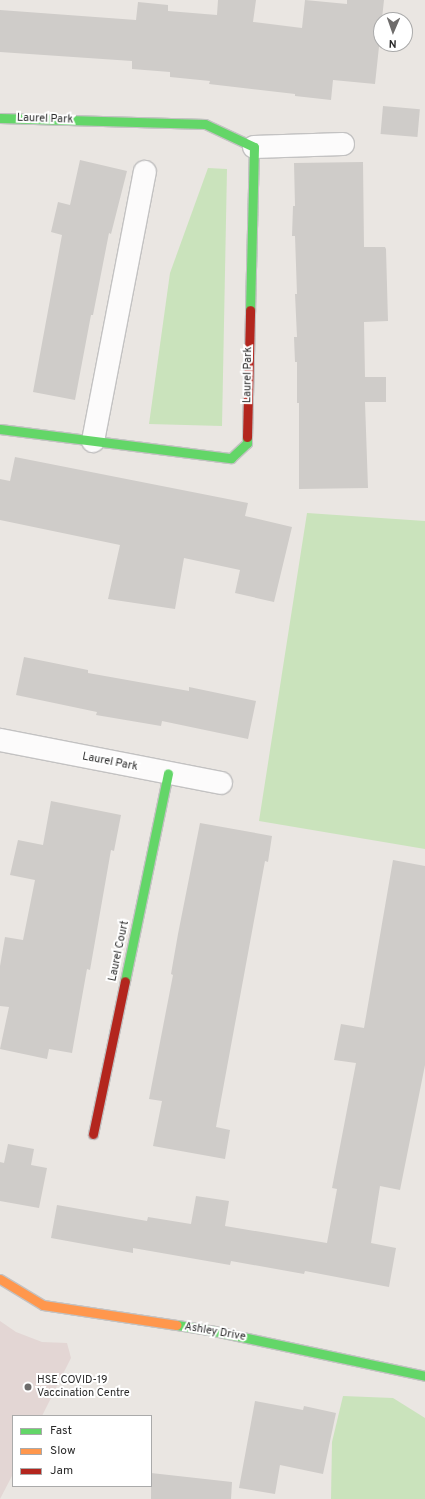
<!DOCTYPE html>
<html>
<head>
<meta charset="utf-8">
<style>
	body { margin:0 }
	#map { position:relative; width:425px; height:1499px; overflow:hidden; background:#eae6e2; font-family:Overpass,sans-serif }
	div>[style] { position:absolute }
	.medical>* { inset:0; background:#e3d6d4 }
	.green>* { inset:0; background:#cae3bc }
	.building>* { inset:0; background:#cfccc9; transform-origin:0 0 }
	.roads { filter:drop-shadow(1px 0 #c3c2c2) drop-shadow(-1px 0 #c3c2c2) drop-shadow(0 1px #c3c2c2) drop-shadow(0 -1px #c3c2c2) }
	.street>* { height:22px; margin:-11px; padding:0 11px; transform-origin:11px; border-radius:11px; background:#fcfbfb }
	.fast>* { height:9px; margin:-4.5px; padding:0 4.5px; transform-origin:4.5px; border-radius:4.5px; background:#63d668 }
	.slow>* { height:9px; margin:-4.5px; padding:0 4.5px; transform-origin:4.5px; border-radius:4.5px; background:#ff974d }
	.jam>* { height:9px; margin:-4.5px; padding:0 4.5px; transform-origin:4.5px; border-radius:4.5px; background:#b3261e }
	.dots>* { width:11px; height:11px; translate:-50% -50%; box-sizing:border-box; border:2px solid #fff; border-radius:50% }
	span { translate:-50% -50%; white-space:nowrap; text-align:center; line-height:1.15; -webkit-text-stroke:4px #fff; paint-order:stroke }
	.street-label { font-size:11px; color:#2b2b2b }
	.poi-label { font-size:11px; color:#2b2b2b }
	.left { translate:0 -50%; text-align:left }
	.legend { position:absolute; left:12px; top:1415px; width:140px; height:72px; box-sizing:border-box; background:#fff; border:1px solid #aaa; margin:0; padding:5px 7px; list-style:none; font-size:12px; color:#2b2b2b }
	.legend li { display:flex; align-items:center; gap:8px; height:20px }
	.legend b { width:20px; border:1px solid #aaa }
	.north { position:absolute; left:373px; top:12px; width:40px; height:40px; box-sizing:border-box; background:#fff; border:1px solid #aaa; border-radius:50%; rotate:182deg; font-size:11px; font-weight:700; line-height:16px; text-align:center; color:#2b2b2b }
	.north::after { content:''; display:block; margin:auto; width:14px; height:18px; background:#6e6c6b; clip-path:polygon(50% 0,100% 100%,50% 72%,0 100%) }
</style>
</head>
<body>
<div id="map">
	<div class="medical">
		<div style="clip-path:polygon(0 1321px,16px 1332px,42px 1342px,67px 1343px,71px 1358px,42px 1416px,13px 1416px,13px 1474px,0 1499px)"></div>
	</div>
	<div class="green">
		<div style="clip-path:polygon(208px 168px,227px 169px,222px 426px,149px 424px,170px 273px)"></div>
		<div style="clip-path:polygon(307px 513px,425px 521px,425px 849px,259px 821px)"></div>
		<div style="clip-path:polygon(343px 1396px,393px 1398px,425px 1418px,425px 1499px,331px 1499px,332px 1442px)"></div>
	</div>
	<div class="building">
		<div style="clip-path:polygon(218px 0,256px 0,253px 22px,302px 28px,305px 0,347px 4px,347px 0,384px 0,375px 84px,333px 80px,331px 100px,295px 96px,295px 94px,209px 84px,210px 81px,170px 77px,170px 72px,132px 69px,132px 61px,0 52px,0 10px,136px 20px,138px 2px,168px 5px,168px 11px,217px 15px)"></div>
		<div style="left:383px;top:106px;width:37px;height:28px;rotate:5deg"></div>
		<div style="clip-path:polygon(80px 160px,127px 171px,111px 234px,109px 233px,93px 315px,91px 315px,75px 400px,33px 392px,62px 235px,51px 232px,58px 202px,70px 205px)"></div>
		<div style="clip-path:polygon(363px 162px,364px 247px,385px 247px,386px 249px,388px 321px,364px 322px,365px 377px,386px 377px,386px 402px,365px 402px,368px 488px,299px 489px,299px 403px,297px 403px,297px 362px,295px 362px,294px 337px,297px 337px,295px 294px,297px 294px,295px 236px,292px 236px,293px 206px,295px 206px,294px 163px)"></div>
		<div style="clip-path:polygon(15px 457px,248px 503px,245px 516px,292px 527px,274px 602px,235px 593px,240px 570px,184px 558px,175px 609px,108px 599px,120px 545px,0 520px,0 479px,10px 481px)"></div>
		<div style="clip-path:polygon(24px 657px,88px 670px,88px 673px,189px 691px,189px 687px,256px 701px,248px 739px,162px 721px,161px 726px,96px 715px,97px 712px,16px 695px)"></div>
		<div style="clip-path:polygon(51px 801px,121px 815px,114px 851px,111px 850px,90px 970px,87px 969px,72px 1053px,49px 1049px,47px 1059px,0 1049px,9px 1007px,0 1006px,0 966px,5px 937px,23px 940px,35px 880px,10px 875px,18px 840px,43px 845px)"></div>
		<div style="clip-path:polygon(200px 823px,272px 836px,268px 862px,265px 861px,216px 1127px,230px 1130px,225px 1159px,153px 1146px,162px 1101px,149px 1099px,173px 975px,171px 974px,178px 934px)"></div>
		<div style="clip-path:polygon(393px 860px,425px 866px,425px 1065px,400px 1190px,380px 1186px,371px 1243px,396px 1248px,389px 1287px,305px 1271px,304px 1274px,231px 1261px,230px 1265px,133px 1248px,133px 1253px,51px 1238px,57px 1205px,147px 1221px,148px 1217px,191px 1224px,196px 1196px,229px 1201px,225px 1226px,327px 1243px,337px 1189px,332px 1188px,356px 1063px,334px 1060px,341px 1024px,364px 1028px)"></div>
		<div style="clip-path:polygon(8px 1144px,34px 1149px,31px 1165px,47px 1168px,39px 1208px,0 1201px,0 1162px,4px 1163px)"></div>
		<div style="clip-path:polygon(255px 1401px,303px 1410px,304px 1406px,336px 1413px,323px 1474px,280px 1465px,275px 1494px,239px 1488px)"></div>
		<div style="clip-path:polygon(151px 1473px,232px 1482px,231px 1499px,151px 1499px)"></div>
	</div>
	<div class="roads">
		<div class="street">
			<div style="left:254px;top:147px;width:89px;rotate:-1.9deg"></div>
			<div style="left:93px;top:441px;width:274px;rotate:-79.1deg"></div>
			<div style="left:0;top:740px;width:225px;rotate:11deg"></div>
		</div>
		<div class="fast">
			<div style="left:0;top:118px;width:205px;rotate:1.7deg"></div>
			<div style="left:205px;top:124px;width:54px;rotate:25.1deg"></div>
			<div style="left:254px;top:147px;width:163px;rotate:91.4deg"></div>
			<div style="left:0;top:429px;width:233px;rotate:7.2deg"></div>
			<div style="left:231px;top:458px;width:22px;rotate:-43deg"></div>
			<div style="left:247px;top:443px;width:6px;rotate:-90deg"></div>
			<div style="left:125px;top:981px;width:212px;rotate:-78.3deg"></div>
			<div style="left:177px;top:1325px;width:37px;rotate:9deg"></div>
			<div style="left:214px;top:1331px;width:216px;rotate:12deg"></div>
		</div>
		<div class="slow">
			<div style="left:0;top:1279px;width:50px;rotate:31.2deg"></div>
			<div style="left:43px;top:1305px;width:135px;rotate:8.5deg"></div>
		</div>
		<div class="jam">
			<div style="left:247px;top:437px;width:127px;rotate:-88.6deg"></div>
			<div style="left:93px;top:1134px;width:156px;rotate:-78.2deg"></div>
		</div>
	</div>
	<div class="dots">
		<div style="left:28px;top:1387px;background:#6e6c6b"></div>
	</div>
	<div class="street-label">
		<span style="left:45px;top:119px;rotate:2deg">Laurel Park</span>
		<span style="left:248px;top:375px;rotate:-89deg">Laurel Park</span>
		<span style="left:110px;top:762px;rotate:11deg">Laurel Park</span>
		<span style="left:119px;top:951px;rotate:-78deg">Laurel Court</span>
		<span style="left:215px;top:1332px;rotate:10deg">Ashley Drive</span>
	</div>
	<div class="poi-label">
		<span class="left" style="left:37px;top:1387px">HSE COVID-19<br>Vaccination Centre</span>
	</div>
	<ul class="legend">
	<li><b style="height:5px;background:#63d668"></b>Fast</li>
	<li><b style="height:5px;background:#ff974d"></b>Slow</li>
	<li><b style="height:5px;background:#b3261e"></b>Jam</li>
	</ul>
	<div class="north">N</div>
</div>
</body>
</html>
